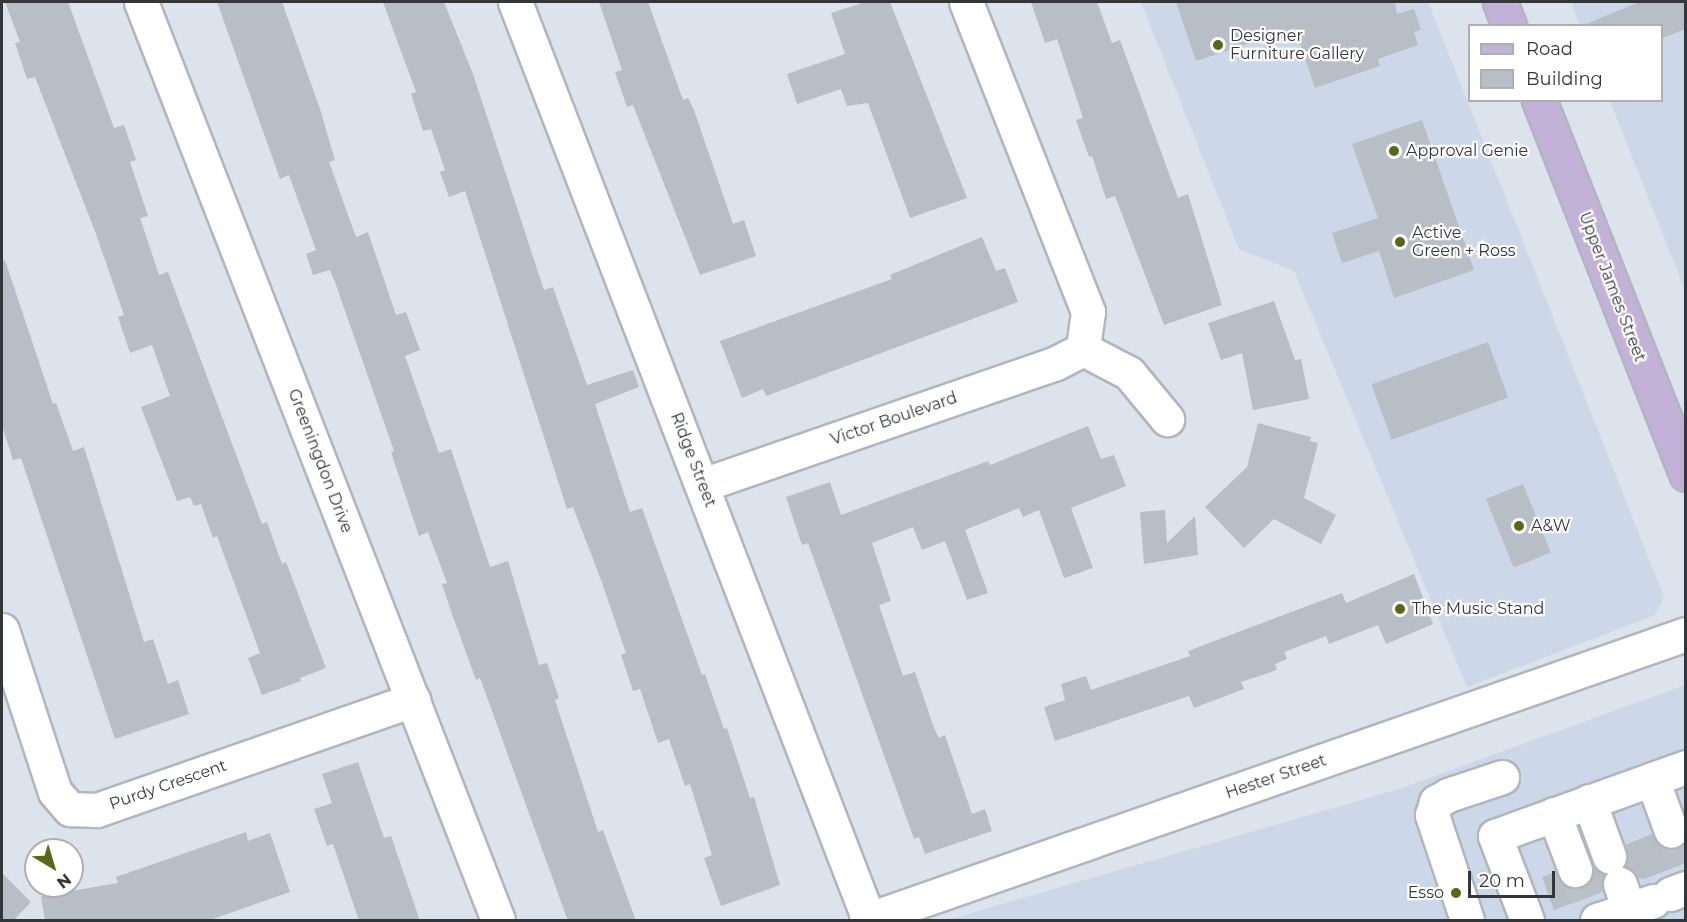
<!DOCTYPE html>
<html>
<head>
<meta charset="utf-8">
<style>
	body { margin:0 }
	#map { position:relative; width:1687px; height:922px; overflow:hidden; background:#dce3ec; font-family:Montserrat,sans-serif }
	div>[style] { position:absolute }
	.built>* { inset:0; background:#ccd7e7 }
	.building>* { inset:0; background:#b7bec6; transform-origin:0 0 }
	.minor-tunnel>* { height:33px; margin-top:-16.5px; transform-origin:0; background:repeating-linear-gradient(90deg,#bac1c8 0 33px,transparent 0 49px) }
	.roads { filter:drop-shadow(2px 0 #b0b6bf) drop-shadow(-2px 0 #b0b6bf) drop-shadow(0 2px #b0b6bf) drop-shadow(0 -2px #b0b6bf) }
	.minor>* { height:33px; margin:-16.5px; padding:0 16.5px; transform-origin:16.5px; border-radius:16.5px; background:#fff }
	.major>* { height:33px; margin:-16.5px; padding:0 16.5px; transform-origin:16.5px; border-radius:16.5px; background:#c3b2d7 }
	.dots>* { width:16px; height:16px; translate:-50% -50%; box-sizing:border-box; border:3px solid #fff; border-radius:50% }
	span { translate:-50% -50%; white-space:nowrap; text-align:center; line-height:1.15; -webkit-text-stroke:4.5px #fff; paint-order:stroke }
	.poi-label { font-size:16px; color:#34373a }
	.left { translate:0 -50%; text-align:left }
	.right { translate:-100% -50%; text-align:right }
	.street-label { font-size:16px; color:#34373a }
	.frame { position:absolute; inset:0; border:3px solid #34373a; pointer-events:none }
	.legend { position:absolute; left:1468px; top:24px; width:195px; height:78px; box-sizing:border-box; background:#fff; border:2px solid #aeafb0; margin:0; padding:8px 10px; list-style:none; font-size:18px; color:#34373a }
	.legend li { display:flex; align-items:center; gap:12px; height:30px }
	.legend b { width:30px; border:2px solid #aeafb0 }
	.north { position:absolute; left:24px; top:838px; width:60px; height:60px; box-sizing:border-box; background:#fff; border:2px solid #aeafb0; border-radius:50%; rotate:142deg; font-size:16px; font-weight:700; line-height:24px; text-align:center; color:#34373a }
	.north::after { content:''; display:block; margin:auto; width:21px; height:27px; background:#566916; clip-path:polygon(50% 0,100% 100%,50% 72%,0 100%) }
	.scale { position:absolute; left:1468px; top:871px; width:87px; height:27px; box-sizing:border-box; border:3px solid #34373a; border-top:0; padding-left:8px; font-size:18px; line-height:21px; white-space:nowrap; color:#34373a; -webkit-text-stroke:4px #fff; paint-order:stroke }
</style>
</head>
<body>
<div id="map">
	<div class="built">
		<div style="clip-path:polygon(1141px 2px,1428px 2px,1664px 597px,1655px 615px,1467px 687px,1294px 271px,1239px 249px)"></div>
		<div style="clip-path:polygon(1571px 2px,1685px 2px,1685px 290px,1610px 101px,1662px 100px,1662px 26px,1580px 25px)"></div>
		<div style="clip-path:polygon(1685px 685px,1685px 920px,947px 920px,1399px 789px)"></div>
	</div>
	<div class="building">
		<div style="clip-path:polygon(5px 2px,68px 2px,114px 128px,124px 125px,136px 160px,130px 162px,148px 216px,140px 218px,159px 275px,168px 272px,262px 524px,267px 522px,282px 564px,286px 562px,326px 668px,300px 678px,301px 681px,262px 695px,248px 658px,260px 653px,217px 536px,213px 538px,201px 504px,194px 506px,190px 497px,177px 501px,141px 407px,170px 396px,152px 345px,130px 353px,118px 317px,124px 315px,96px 234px,35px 77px,27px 79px,15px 43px,20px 42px)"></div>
		<div style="clip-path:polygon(217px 2px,282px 2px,320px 109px,335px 160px,329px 162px,356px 237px,368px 232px,396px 315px,406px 312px,420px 350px,405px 356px,439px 453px,451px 449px,490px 567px,508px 561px,539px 665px,547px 663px,559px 698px,555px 700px,598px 832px,603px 830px,636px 921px,568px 921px,480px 678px,476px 680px,451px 611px,442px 584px,447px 583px,428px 532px,419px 536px,391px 452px,394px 451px,336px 285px,330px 270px,313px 275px,306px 254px,316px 250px,289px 175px,280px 179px)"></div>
		<div style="clip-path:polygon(383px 2px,444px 2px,473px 74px,544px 290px,553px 287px,587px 385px,633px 370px,639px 387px,595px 404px,630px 512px,642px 508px,702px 675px,705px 674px,724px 729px,727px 728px,750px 798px,754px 797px,780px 885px,721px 906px,704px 858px,712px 855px,690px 784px,685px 786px,669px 739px,658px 743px,640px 689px,633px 691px,621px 655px,626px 653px,601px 580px,573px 507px,567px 509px,465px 191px,449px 197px,440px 172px,445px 170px,431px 129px,423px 131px,411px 94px,416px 92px)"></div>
		<div style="clip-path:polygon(599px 2px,648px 2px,683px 100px,688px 98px,694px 110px,733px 224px,744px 220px,756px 256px,700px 275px,633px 105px,627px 107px,615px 72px,622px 70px)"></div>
		<div style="clip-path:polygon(865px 2px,890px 2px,967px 198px,910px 218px,868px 103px,847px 106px,841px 89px,797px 104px,787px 74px,845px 54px,831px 13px)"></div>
		<div style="clip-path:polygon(1031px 2px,1097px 2px,1112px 43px,1120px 40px,1178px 198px,1188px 194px,1222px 305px,1164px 325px,1115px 196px,1106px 199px,1092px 156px,1089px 157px,1076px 120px,1083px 118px,1057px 39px,1045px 43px)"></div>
		<div style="clip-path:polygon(1176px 2px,1395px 2px,1397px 14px,1414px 9px,1421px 30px,1414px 32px,1418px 45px,1378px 59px,1380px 66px,1315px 88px,1295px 28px,1196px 61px)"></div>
		<div style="clip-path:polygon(1639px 2px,1686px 2px,1686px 29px,1662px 38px,1662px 26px,1581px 26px)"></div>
		<div style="clip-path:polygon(1422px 120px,1474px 270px,1394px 298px,1379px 251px,1342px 263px,1332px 233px,1378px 218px,1352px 144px)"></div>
		<div style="clip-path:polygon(982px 237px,996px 271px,1005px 268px,1018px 302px,766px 396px,763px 389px,742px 398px,720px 341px,892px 279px,890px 275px)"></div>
		<div style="clip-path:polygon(5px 260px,53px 404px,56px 403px,73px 451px,84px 447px,144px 642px,153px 639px,168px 684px,178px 680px,189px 714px,115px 739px,21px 458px,13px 460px,2px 426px,2px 261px)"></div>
		<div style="clip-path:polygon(1274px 301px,1295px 360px,1301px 359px,1309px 399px,1253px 410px,1242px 353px,1221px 360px,1208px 323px)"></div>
		<div style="left:1488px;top:342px;width:59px;height:124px;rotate:70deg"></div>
		<div style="clip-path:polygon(1258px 423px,1311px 437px,1310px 441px,1318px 443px,1304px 498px,1336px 515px,1321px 544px,1274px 519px,1244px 548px,1205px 507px,1247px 467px)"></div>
		<div style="clip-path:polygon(1088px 426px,1101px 459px,1114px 455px,1126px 486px,1071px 508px,1093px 568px,1064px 578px,1039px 510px,1023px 517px,1019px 508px,965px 530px,988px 593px,967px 600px,945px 541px,922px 550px,913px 527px,872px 543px,891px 601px,879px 605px,903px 676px,915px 672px,934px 728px,939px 738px,945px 735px,972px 814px,985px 809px,992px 831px,925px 854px,919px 837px,914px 839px,808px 543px,802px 545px,786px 497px,830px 482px,841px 515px,988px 461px,990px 465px)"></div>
		<div style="left:1523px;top:484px;width:74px;height:40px;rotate:68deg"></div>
		<div style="clip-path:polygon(1165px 510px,1167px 543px,1195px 516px,1198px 555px,1144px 564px,1140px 512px)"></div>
		<div style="clip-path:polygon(1414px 574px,1433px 624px,1386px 644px,1378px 625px,1329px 644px,1326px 636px,1284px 652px,1287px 659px,1275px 664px,1277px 670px,1241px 682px,1244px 689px,1194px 708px,1189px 696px,1055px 741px,1044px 707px,1065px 700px,1061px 684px,1086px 676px,1091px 690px,1190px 656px,1188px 651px,1342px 593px,1346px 603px)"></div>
		<div style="clip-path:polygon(358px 762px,384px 838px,391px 836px,420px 921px,359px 921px,333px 844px,327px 846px,314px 809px,332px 803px,322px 774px)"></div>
		<div style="clip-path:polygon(246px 832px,248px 841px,270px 833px,290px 892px,207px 921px,45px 921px,41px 896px,118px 883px,116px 877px)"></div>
		<div style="clip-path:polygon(1652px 834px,1659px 845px,1667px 849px,1686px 843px,1686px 863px,1644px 879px,1638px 878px,1624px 866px,1625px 845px)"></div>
		<div style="clip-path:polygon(1593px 864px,1605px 874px,1603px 891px,1554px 910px,1542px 877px,1556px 872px,1564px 885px,1581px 888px,1590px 881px)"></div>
		<div style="clip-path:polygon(2px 873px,31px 902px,13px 921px,2px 921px)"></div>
	</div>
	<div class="minor-tunnel">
		<div style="left:1671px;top:831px;width:33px;rotate:67deg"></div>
		<div style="left:1575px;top:870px;width:30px;rotate:69deg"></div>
	</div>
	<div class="roads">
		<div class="minor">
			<div style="left:141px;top:2px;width:985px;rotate:68.75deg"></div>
			<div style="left:515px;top:2px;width:984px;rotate:68.91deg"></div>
			<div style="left:966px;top:2px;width:333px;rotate:68.5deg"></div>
			<div style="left:1088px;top:312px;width:37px;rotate:98deg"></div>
			<div style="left:1083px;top:349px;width:52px;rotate:27.6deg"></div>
			<div style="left:1129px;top:373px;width:60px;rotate:50.4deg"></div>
			<div style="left:702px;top:485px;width:374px;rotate:-19deg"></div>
			<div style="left:1056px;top:363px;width:30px;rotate:-27deg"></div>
			<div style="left:2px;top:630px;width:170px;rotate:71.9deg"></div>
			<div style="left:55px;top:792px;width:23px;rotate:49deg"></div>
			<div style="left:70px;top:809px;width:27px;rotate:2deg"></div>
			<div style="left:97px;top:810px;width:335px;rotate:-19.2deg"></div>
			<div style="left:1652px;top:779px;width:55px;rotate:69.9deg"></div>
			<div style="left:1589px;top:801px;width:59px;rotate:70deg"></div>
			<div style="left:1554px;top:814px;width:60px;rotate:69.4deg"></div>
			<div style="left:1620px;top:884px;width:28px;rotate:71deg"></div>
			<div style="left:1670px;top:894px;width:17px;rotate:-21deg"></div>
			<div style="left:866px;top:920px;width:868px;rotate:-19.23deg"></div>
			<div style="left:1467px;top:920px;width:111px;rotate:-108.4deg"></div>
			<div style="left:1432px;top:815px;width:14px;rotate:-73deg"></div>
			<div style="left:1436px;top:802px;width:14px;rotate:-30deg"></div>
			<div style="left:1448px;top:795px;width:57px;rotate:-18.4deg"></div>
			<div style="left:1527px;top:920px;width:90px;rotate:-110.9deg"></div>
			<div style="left:1495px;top:836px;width:203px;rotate:-19.9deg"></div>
			<div style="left:1597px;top:920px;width:59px;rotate:-18.7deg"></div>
		</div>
		<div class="major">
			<div style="left:1500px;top:2px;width:26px;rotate:69deg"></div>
			<div style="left:1539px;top:100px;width:402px;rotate:68.5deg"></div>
		</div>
	</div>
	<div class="dots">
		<div style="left:1218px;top:45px;background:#566916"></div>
		<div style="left:1394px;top:151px;background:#566916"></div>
		<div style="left:1400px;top:242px;background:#566916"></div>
		<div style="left:1519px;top:526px;background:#566916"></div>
		<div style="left:1400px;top:609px;background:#566916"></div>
		<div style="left:1456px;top:893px;background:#566916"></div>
	</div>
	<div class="poi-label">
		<span class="left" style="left:1230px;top:45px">Designer<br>Furniture Gallery</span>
		<span class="left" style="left:1406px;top:151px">Approval Genie</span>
		<span class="left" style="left:1412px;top:242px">Active<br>Green + Ross</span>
		<span class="left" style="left:1531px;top:526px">A&amp;W</span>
		<span class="left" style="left:1412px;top:609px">The Music Stand</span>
		<span class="right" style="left:1444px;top:893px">Esso</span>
	</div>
	<div class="street-label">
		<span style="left:1612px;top:287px;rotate:69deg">Upper James Street</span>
		<span style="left:894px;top:419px;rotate:-19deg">Victor Boulevard</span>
		<span style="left:693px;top:460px;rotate:69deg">Ridge Street</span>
		<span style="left:320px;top:461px;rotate:69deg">Greeningdon Drive</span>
		<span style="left:1276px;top:777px;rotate:-19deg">Hester Street</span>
		<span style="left:168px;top:785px;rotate:-19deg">Purdy Crescent</span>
	</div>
	<div class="frame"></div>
	<ul class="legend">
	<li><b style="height:8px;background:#c3b2d7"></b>Road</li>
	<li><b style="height:16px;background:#b7bec6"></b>Building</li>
	</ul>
	<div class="north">N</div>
	<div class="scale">20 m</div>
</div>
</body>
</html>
